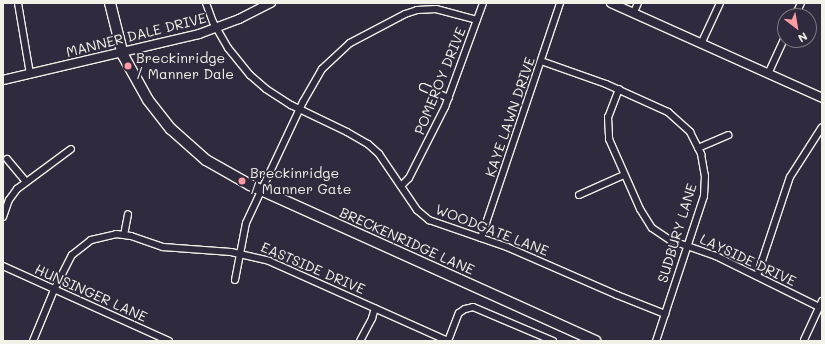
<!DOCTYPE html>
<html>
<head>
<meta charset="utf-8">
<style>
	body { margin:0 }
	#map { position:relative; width:825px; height:344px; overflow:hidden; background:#2f2a3d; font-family:Mali,sans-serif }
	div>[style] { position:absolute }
	.roads { filter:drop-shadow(1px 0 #f4f1e8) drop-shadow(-1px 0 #f4f1e8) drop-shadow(0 1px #f4f1e8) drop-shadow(0 -1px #f4f1e8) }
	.minor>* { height:6px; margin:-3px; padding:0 3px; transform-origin:3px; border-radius:3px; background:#2f2a3d }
	.tertiary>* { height:8px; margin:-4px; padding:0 4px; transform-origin:4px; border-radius:4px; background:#2f2a3d }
	.primary>* { height:10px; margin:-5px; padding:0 5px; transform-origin:5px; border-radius:5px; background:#2f2a3d }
	.dots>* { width:11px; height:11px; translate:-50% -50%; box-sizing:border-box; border:2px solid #2f2a3d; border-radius:50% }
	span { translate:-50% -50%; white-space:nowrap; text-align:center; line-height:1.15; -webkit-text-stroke:4px #2f2a3d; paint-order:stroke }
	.street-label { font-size:14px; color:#f4f1e8 }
	.poi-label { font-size:14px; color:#f4f1e8 }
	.left { translate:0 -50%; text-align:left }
	.frame { position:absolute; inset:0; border:4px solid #f4f1e8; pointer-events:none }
	.north { position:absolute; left:777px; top:8px; width:40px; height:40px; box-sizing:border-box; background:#2f2a3d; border:1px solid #7e7a81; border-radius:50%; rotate:149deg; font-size:11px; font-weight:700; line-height:16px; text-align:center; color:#f4f1e8 }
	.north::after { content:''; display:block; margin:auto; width:14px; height:18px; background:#ff9aa2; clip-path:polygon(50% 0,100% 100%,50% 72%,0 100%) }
</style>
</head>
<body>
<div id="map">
	<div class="roads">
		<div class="minor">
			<div style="left:18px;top:3px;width:72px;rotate:80.4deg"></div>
			<div style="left:206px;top:3px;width:20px;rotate:70deg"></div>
			<div style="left:213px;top:22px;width:30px;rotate:60deg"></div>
			<div style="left:228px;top:48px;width:35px;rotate:51deg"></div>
			<div style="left:250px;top:75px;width:21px;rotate:41deg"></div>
			<div style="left:266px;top:89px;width:30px;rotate:33deg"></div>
			<div style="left:291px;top:105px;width:62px;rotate:25.7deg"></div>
			<div style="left:347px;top:132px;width:24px;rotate:30deg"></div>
			<div style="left:368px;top:144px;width:15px;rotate:42deg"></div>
			<div style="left:379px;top:154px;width:68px;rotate:55.8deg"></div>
			<div style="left:417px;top:210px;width:16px;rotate:40deg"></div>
			<div style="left:429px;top:220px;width:83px;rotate:19.1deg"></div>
			<div style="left:507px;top:247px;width:120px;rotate:23.6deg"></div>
			<div style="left:617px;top:295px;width:52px;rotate:21.6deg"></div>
			<div style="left:634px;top:12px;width:10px;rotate:-66deg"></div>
			<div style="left:795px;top:16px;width:14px;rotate:-65deg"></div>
			<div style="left:701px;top:44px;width:45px;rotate:-65.1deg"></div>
			<div style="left:541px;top:61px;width:69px;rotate:19.5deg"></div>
			<div style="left:606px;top:84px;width:68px;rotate:24.3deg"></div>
			<div style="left:668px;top:112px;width:30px;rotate:42deg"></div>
			<div style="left:690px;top:132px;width:25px;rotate:63deg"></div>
			<div style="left:701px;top:154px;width:22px;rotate:80deg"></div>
			<div style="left:705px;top:176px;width:20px;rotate:93deg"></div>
			<div style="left:704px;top:196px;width:153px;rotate:108.3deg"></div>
			<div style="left:768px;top:74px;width:41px;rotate:-65.3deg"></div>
			<div style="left:423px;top:87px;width:28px;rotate:23deg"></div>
			<div style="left:619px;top:89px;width:30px;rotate:111deg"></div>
			<div style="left:608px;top:117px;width:22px;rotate:87deg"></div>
			<div style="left:609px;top:139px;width:77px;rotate:66.1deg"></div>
			<div style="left:640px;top:209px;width:22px;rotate:58deg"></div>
			<div style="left:652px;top:228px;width:22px;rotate:34deg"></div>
			<div style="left:670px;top:240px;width:49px;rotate:19.2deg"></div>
			<div style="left:716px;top:256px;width:115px;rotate:26.3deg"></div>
			<div style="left:698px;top:148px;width:33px;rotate:-23deg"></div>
			<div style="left:7px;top:159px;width:30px;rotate:50deg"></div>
			<div style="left:401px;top:186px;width:11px;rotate:-45deg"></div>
			<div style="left:409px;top:178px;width:80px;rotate:-63.1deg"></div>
			<div style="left:445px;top:107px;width:111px;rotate:-69.9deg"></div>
			<div style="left:579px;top:195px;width:49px;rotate:-24deg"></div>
			<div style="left:3px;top:217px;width:18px;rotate:-71deg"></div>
			<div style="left:9px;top:200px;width:14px;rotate:-54deg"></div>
			<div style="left:17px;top:189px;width:67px;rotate:-36.5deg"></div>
			<div style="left:124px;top:235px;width:21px;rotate:-79deg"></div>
			<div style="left:481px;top:238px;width:248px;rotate:-71.4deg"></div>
			<div style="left:3px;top:266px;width:182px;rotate:24.3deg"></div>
			<div style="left:757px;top:276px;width:104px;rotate:-71.6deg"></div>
			<div style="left:790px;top:177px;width:59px;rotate:-57.4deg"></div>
			<div style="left:235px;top:280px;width:58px;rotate:-79.1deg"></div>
			<div style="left:246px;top:223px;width:134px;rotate:-64.8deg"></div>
			<div style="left:303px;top:102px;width:38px;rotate:-60deg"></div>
			<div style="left:322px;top:69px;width:38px;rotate:-43deg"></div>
			<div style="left:350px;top:43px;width:62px;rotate:-27.8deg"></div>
			<div style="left:405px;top:14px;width:13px;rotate:-18deg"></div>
			<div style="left:417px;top:10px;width:19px;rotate:-3deg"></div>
			<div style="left:436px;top:9px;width:42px;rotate:15deg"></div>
			<div style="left:804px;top:340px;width:43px;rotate:-65.2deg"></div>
			<div style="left:33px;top:341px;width:55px;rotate:-67.6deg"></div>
			<div style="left:54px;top:290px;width:39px;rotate:-63deg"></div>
			<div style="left:72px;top:255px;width:24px;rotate:-38deg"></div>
			<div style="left:91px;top:240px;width:26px;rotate:-13deg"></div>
			<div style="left:116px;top:234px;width:15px;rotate:8deg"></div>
			<div style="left:131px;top:236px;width:34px;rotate:19deg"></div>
			<div style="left:163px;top:247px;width:68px;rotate:4.2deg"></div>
			<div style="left:231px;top:252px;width:39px;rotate:13deg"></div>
			<div style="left:269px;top:261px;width:196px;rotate:24.1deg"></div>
			<div style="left:360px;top:341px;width:26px;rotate:-62deg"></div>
			<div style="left:372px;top:318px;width:10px;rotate:-73deg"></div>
			<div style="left:448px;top:341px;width:30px;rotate:-69deg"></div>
			<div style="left:459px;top:313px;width:7px;rotate:-34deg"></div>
			<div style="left:465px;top:309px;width:8px;rotate:-14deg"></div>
			<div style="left:473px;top:307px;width:87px;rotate:23deg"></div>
		</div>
		<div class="tertiary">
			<div style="left:611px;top:3px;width:231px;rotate:24.2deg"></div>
			<div style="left:3px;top:80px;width:201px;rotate:-13.2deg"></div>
			<div style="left:199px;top:34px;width:43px;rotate:-20.6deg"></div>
			<div style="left:239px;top:19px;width:36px;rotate:-27deg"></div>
		</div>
		<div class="primary">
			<div style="left:110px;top:3px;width:54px;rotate:76deg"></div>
			<div style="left:123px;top:55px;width:51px;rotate:60.9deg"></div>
			<div style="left:148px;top:100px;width:37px;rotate:52deg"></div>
			<div style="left:171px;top:129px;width:47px;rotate:41.5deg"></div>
			<div style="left:206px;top:160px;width:51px;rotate:29.6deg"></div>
			<div style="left:250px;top:185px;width:379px;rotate:24.3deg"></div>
		</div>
	</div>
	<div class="dots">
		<div style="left:128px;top:66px;background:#ff9aa2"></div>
		<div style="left:242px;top:181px;background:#ff9aa2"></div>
	</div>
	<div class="street-label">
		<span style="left:136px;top:35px;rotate:-14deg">MANNER DALE DRIVE</span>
		<span style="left:440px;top:81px;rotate:-68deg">POMEROY DRIVE</span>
		<span style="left:510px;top:117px;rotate:-71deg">KAYE LAWN DRIVE</span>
		<span style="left:492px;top:230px;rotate:21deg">WOODGATE LANE</span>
		<span style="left:677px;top:233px;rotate:-73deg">SUDBURY LANE</span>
		<span style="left:407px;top:241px;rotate:24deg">BRECKENRIDGE LANE</span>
		<span style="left:748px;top:260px;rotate:25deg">LAYSIDE DRIVE</span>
		<span style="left:313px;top:268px;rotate:23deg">EASTSIDE DRIVE</span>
		<span style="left:91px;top:293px;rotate:24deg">HUNSINGER LANE</span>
	</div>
	<div class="poi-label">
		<span class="left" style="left:136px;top:66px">Breckinridge<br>/ Manner Dale</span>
		<span class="left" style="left:250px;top:181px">Breckinridge<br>/ Manner Gate</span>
	</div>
	<div class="frame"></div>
	<div class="north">N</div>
</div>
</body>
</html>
